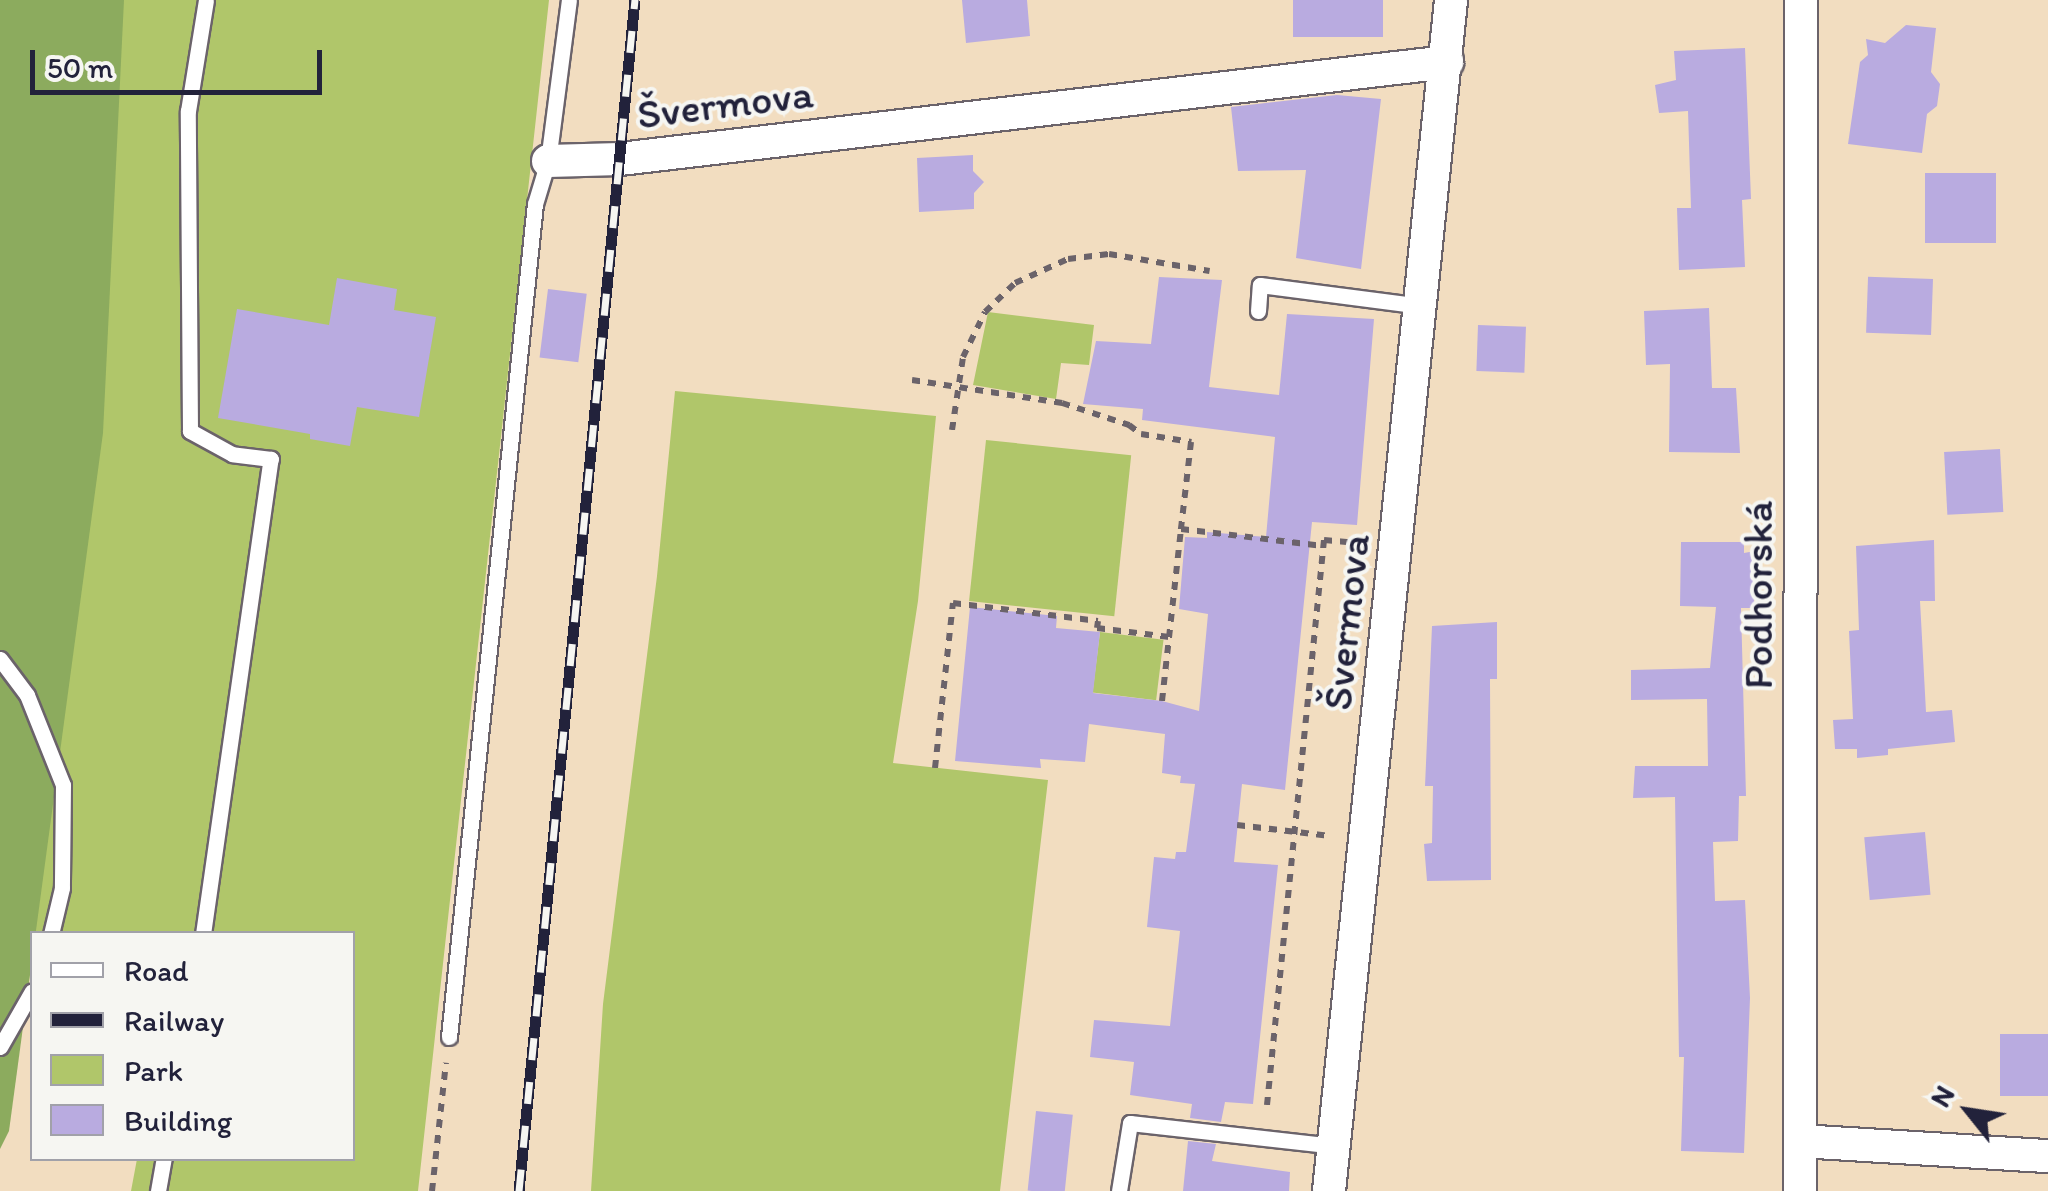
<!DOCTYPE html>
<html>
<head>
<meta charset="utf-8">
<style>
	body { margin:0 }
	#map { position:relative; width:2048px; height:1191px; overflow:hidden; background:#f2ddc0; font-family:Itim,sans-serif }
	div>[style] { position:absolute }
	.green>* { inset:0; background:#b0c66a; transform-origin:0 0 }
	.forest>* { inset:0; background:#8cab5e }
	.building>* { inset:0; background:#b9abe0; transform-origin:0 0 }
	.path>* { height:6px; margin-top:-3px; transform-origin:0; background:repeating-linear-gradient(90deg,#6b636a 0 8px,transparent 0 16px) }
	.roads { filter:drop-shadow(2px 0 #6b636a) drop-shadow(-2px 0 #6b636a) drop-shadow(0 2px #6b636a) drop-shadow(0 -2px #6b636a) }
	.lane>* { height:15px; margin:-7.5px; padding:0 7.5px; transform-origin:7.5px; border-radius:7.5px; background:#fff }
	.street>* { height:32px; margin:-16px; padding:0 16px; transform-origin:16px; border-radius:16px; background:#fff }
	.rail>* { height:11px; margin-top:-5.5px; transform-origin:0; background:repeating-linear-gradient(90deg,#f6f6f2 0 22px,#22223b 0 44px); box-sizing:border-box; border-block:2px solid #22223b }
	span { translate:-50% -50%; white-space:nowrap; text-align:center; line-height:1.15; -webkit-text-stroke:8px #f6f6f2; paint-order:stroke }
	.street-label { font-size:42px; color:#22223b }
	.legend { position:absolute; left:30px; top:931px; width:325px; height:230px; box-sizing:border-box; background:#f6f6f2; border:2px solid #a1a1a9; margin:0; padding:12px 18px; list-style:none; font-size:30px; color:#22223b }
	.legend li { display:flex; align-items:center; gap:20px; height:50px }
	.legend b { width:50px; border:2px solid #a1a1a9 }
	.north { position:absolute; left:1918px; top:1061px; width:100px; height:100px; -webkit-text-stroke:8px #f6f6f2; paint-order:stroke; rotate:300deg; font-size:28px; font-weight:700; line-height:40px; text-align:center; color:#22223b }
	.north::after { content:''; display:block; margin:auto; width:35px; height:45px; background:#22223b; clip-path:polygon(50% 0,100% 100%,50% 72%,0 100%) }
	.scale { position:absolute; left:30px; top:50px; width:292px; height:45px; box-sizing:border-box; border:5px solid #22223b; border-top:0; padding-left:12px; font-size:30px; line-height:35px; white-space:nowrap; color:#22223b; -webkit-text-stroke:8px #f6f6f2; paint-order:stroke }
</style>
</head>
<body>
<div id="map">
	<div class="green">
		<div style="clip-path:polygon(45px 0,549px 0,418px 1191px,131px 1191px,137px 1159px,352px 1158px,352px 934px,32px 934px,32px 963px,0 961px,0 435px)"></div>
		<div style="clip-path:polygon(988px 312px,1094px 325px,1089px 365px,1061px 363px,1056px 399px,973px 385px)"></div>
		<div style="clip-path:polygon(675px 391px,936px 416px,918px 601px,893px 763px,1048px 780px,1000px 1191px,591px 1191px,603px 1004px,657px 576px)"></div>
		<div style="left:986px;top:440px;width:146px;height:162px;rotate:6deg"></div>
		<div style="left:1100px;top:632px;width:64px;height:61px;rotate:7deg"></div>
	</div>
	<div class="forest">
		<div style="clip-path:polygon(0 0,124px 0,103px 433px,9px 1131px,0 1149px)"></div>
	</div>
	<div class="building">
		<div style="clip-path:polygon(962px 0,1027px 0,1030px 36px,966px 43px)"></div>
		<div style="left:1293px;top:0;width:90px;height:37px"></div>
		<div style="clip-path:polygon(1906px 25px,1936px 28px,1931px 72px,1940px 84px,1937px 106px,1927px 114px,1922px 153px,1848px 144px,1860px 62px,1868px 55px,1866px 39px,1885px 43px)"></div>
		<div style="clip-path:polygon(1745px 48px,1751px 199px,1742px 200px,1745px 267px,1679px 270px,1677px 208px,1691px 208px,1688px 111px,1659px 113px,1655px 85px,1676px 80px,1674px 51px)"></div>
		<div style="clip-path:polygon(1337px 95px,1381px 99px,1361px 269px,1296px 258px,1306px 170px,1238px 171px,1231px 107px)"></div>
		<div style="clip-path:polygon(973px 155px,973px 171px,984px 182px,974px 193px,974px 209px,919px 212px,917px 158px)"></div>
		<div style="left:1996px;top:173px;width:70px;height:71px;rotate:90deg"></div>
		<div style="clip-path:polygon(1159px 277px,1222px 280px,1209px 387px,1279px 395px,1287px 314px,1374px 319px,1357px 525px,1312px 522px,1285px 790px,1242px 784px,1234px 862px,1278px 865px,1253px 1104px,1225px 1102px,1221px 1122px,1190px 1118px,1192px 1104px,1130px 1095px,1134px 1062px,1090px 1057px,1094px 1020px,1170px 1026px,1180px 931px,1147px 927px,1154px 857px,1175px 859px,1176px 852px,1186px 852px,1195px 784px,1180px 783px,1181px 776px,1162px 773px,1165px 734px,1089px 724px,1085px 762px,1040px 759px,1041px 768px,955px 761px,970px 607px,1057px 616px,1056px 628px,1100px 632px,1093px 693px,1162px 701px,1199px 711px,1208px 614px,1179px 609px,1185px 537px,1207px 538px,1207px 532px,1266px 537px,1275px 437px,1142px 420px,1143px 409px,1083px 404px,1096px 341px,1151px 344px)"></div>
		<div style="clip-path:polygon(337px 278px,397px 289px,394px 310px,436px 317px,419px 417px,357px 407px,350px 446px,310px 439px,310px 434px,218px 418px,237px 309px,329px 325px)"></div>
		<div style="left:1933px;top:279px;width:56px;height:65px;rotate:92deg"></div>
		<div style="left:548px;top:289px;width:39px;height:69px;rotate:7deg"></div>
		<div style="clip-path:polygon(1709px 308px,1712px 388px,1736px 388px,1740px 453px,1669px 452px,1670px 364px,1646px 365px,1644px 311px)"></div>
		<div style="left:1478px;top:325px;width:48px;height:46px;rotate:2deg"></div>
		<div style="left:2000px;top:449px;width:63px;height:56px;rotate:87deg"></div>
		<div style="clip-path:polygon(1934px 540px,1935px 601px,1920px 601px,1926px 712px,1952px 710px,1955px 742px,1888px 749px,1888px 755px,1857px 758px,1857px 749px,1835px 749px,1833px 720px,1853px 719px,1849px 631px,1859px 630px,1856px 546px)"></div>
		<div style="clip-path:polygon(1681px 542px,1744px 542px,1744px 553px,1755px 551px,1754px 608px,1741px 608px,1746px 796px,1739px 796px,1738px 841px,1713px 842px,1715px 901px,1745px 900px,1750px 998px,1744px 1153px,1681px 1151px,1684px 1057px,1679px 1057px,1675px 797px,1633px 798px,1635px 766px,1708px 766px,1707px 699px,1631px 700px,1631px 670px,1710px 668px,1716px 607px,1680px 606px)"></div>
		<div style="clip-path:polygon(1497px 622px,1497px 679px,1490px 679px,1491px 880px,1427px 881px,1424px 844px,1432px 843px,1433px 786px,1425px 786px,1432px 626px)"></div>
		<div style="left:1925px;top:832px;width:63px;height:61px;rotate:85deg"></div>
		<div style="left:2048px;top:1034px;width:62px;height:48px;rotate:90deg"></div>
		<div style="left:1036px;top:1111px;width:37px;height:80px;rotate:6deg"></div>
		<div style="clip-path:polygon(1188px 1141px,1216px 1144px,1212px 1161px,1290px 1172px,1289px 1191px,1183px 1191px)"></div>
	</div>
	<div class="path">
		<div style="left:912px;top:380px;width:152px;rotate:8.7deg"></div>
		<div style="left:1062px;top:403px;width:71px;rotate:18.2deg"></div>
		<div style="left:1129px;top:425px;width:15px;rotate:37deg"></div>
		<div style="left:1141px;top:434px;width:51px;rotate:9.1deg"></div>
		<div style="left:1191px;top:442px;width:88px;rotate:96.6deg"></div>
		<div style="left:1181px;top:529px;width:143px;rotate:6.8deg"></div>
		<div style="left:952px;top:430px;width:74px;rotate:-81.4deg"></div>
		<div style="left:963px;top:357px;width:50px;rotate:-63.9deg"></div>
		<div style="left:985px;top:312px;width:42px;rotate:-44deg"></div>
		<div style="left:1015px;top:283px;width:58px;rotate:-24.4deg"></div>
		<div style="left:1068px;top:259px;width:41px;rotate:-7deg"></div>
		<div style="left:1109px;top:254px;width:102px;rotate:9.6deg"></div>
		<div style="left:1162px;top:701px;width:173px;rotate:-83.7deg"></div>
		<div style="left:935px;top:768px;width:166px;rotate:-83.8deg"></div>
		<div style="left:953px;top:603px;width:146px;rotate:7.1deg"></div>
		<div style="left:1098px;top:621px;width:7px;rotate:98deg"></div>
		<div style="left:1097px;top:628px;width:73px;rotate:7.1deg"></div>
		<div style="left:1237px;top:825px;width:94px;rotate:6.7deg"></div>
		<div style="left:1267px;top:1105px;width:568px;rotate:-84.24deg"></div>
		<div style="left:1324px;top:540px;width:37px;rotate:5deg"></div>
		<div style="left:432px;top:1191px;width:129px;rotate:-83.8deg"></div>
	</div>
	<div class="roads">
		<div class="lane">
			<div style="left:1258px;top:311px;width:26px;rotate:-86deg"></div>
			<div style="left:1260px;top:285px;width:163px;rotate:7.4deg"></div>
			<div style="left:0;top:659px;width:45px;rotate:53.1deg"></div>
			<div style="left:27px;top:695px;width:97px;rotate:68.2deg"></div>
			<div style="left:63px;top:785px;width:103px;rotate:90.6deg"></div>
			<div style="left:62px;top:888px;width:47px;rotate:103.4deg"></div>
			<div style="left:203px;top:934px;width:480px;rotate:-81.9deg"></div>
			<div style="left:271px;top:459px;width:39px;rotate:-173deg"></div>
			<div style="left:232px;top:454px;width:48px;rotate:-151.3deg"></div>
			<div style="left:190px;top:431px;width:320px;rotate:-90.4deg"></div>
			<div style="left:188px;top:111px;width:112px;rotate:-80.8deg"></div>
			<div style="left:449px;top:1037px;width:837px;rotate:-84.11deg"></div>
			<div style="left:535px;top:204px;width:45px;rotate:-73.2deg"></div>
			<div style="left:548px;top:161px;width:162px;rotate:-82.6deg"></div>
			<div style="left:0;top:1047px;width:64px;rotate:-60.3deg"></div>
			<div style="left:158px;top:1191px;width:34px;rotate:-80deg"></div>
			<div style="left:1119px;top:1191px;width:69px;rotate:-80.8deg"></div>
			<div style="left:1130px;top:1123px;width:205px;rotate:6.4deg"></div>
		</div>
		<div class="street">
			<div style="left:548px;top:161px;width:72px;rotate:-1.6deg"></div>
			<div style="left:620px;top:159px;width:833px;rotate:-6.69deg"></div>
			<div style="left:1800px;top:1141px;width:248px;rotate:3.5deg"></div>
			<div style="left:1329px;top:1191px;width:1197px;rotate:-84.15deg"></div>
			<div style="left:1800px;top:1191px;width:1191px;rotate:-89.95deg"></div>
		</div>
	</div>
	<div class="rail">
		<div style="left:519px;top:1191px;width:1197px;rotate:-84.44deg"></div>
	</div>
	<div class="street-label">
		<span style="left:725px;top:104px;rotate:-7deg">Švermova</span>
		<span style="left:1758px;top:595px;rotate:-90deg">Podhorská</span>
		<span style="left:1346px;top:622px;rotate:-84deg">Švermova</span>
	</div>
	<ul class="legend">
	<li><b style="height:12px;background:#fff"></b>Road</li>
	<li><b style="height:12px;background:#22223b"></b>Railway</li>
	<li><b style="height:28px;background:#b0c66a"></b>Park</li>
	<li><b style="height:28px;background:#b9abe0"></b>Building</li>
	</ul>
	<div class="north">N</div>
	<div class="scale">50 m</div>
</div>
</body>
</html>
